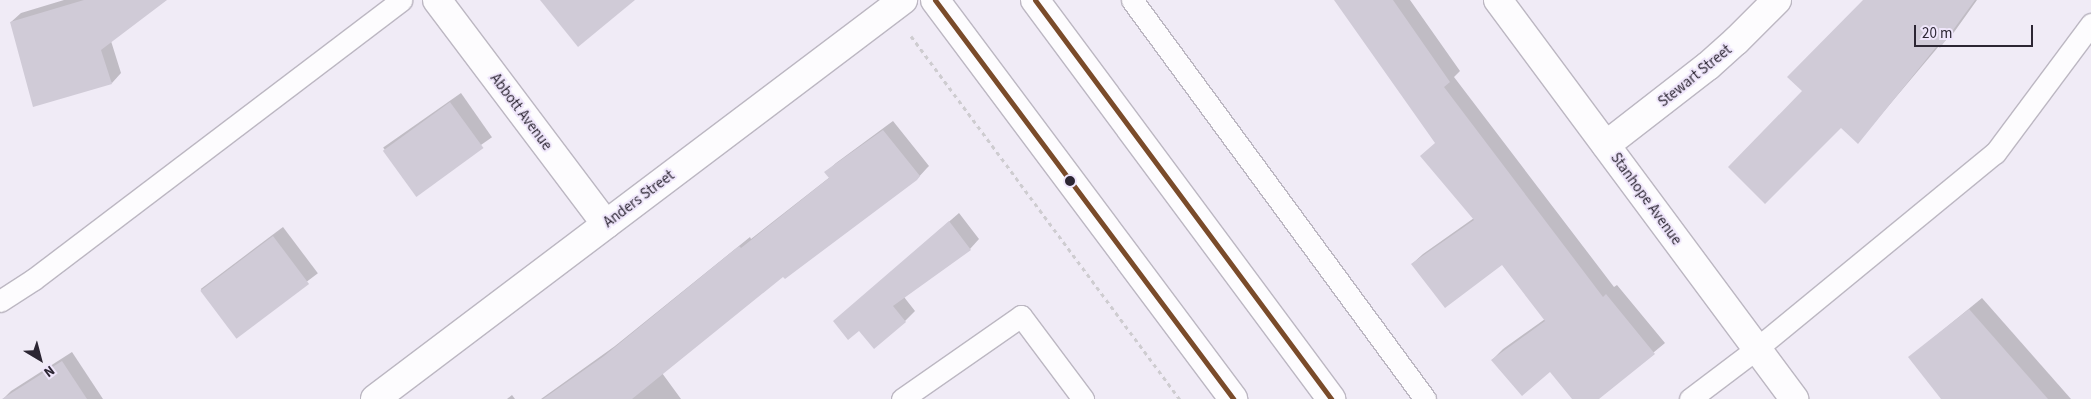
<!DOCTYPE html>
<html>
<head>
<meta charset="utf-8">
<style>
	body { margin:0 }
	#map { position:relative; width:2091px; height:399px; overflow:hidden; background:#f0ebf6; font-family:"Source Sans 3",sans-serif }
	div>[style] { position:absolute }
	.shadow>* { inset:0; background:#0003; transform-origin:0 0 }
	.building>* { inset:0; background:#d0cbd7; transform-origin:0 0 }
	.path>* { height:3px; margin-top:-1.5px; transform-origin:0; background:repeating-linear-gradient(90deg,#ceccd0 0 4px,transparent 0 8px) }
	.roads { filter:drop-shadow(1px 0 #bcb7c2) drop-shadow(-1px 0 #bcb7c2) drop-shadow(0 1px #bcb7c2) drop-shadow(0 -1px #bcb7c2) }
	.service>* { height:21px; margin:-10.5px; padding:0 10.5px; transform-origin:10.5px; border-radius:10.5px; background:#fdfcfe }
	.minor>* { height:28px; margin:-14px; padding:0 14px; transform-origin:14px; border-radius:14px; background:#fdfcfe }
	.secondary>* { height:28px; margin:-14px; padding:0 14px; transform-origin:14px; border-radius:14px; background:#fdfcfe }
	.bus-1>* { height:5px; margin:-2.5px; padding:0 2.5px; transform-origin:2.5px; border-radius:2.5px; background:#7a4b2a }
	.dots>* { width:14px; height:14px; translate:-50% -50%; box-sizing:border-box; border:2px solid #efe6fb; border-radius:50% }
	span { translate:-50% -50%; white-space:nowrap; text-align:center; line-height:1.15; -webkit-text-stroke:4px #efe6fb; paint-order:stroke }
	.street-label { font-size:15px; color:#2c2633 }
	.north { position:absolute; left:15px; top:334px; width:50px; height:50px; -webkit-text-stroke:4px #efe6fb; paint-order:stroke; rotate:143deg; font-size:14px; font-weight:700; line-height:20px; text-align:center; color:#2c2633 }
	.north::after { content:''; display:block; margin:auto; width:18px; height:22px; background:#2c2633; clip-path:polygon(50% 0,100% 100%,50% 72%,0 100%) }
	.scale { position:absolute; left:1914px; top:25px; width:119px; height:22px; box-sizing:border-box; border:2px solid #2c2633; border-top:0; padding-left:6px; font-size:15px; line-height:18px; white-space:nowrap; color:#2c2633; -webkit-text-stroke:4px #efe6fb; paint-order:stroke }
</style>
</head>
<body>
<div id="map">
	<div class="shadow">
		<div style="clip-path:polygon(64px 0,165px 0,111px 41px,121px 73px,112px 83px,11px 22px,21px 13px)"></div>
		<div style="clip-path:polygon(1335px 0,1410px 0,1460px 71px,1454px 77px,1614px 287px,1617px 285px,1665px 343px,1597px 399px,1574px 399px,1550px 370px,1492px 360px,1503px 349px,1545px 319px,1502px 264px,1412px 264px,1423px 254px,1474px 218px,1437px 142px)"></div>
		<div style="clip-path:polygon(1864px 0,1977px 0,1952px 35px,1939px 46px,1858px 142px,1803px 91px)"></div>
		<div style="left:461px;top:93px;width:54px;height:95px;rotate:55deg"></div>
		<div style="clip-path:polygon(893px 121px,929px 166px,927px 168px,917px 179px,783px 275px,662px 373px,681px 399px,541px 399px,615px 346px,750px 237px,751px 239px,830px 177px,826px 172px,836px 163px)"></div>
		<div style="clip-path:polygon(959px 213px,979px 239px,970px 249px,904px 297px,915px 311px,905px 321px,874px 347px,860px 330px,835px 321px)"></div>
		<div style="left:283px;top:227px;width:58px;height:103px;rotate:53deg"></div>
		<div style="clip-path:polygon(1982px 298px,2071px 399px,1942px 399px,1910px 357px)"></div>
		<div style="clip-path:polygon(72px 352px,103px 399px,3px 399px,11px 391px)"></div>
		<div style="clip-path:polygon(512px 395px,515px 399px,507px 399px)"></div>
	</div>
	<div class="building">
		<div style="clip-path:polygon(84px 0,167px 0,101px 50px,112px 84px,33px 107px,10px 22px)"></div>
		<div style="clip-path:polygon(540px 0,635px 0,578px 47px)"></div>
		<div style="clip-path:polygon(1334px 0,1393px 0,1450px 82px,1444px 87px,1603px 297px,1606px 294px,1655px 354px,1599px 399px,1572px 399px,1550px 372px,1522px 396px,1491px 360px,1545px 321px,1502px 265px,1445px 308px,1411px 264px,1474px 220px,1420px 156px,1435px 143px)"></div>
		<div style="clip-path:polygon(1863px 0,1975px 0,1940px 48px,1937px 46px,1858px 144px,1841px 128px,1765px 204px,1728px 167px,1802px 91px,1787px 77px)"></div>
		<div style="left:450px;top:102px;width:57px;height:83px;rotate:54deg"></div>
		<div style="clip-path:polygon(883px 130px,920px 176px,917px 180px,785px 279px,783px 277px,632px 399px,543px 399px,604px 356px,739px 246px,741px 248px,829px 178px,824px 172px)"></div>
		<div style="clip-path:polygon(949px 221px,971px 250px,893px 306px,906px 322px,874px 349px,859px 331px,848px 340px,833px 321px)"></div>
		<div style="left:273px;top:236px;width:60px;height:91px;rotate:53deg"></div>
		<div style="clip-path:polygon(1969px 309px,2048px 399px,1941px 399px,1908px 357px)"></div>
		<div style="clip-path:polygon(62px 361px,87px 399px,2px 399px)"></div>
	</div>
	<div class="path">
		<div style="left:911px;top:36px;width:452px;rotate:53.5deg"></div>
	</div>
	<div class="roads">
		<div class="service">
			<div style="left:1132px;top:0;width:495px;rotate:53.7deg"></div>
			<div style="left:0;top:301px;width:40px;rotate:-32.9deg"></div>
			<div style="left:34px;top:279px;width:461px;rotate:-37.2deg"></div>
			<div style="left:902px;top:399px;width:145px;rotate:-34.9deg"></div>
			<div style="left:1021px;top:316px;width:104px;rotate:53.2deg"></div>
			<div style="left:1690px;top:399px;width:83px;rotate:-37.1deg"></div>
			<div style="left:1756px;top:349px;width:309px;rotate:-39.4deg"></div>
			<div style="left:1995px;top:153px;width:161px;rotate:-53.3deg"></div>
		</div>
		<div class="minor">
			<div style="left:437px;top:0;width:281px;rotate:53deg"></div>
			<div style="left:1498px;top:0;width:497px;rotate:53.4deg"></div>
			<div style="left:1606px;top:145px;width:129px;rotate:-37.8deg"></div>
			<div style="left:1708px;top:66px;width:38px;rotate:-42deg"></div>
			<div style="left:1736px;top:41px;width:58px;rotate:-45deg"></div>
			<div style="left:375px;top:399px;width:662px;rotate:-37.08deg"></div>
		</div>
		<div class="secondary">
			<div style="left:935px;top:0;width:498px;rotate:53.2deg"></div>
			<div style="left:1035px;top:0;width:497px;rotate:53.4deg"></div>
		</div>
	</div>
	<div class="bus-1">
		<div style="left:935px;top:0;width:498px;rotate:53.2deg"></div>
		<div style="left:1035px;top:0;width:497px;rotate:53.4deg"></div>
	</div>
	<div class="dots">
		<div style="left:1070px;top:181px;background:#2c2633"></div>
	</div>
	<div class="street-label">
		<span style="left:1695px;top:76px;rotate:-39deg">Stewart Street</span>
		<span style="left:521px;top:112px;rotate:53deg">Abbott Avenue</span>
		<span style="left:639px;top:199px;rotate:-37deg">Anders Street</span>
		<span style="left:1646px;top:199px;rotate:54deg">Stanhope Avenue</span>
	</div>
	<div class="north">N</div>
	<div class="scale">20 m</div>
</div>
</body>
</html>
